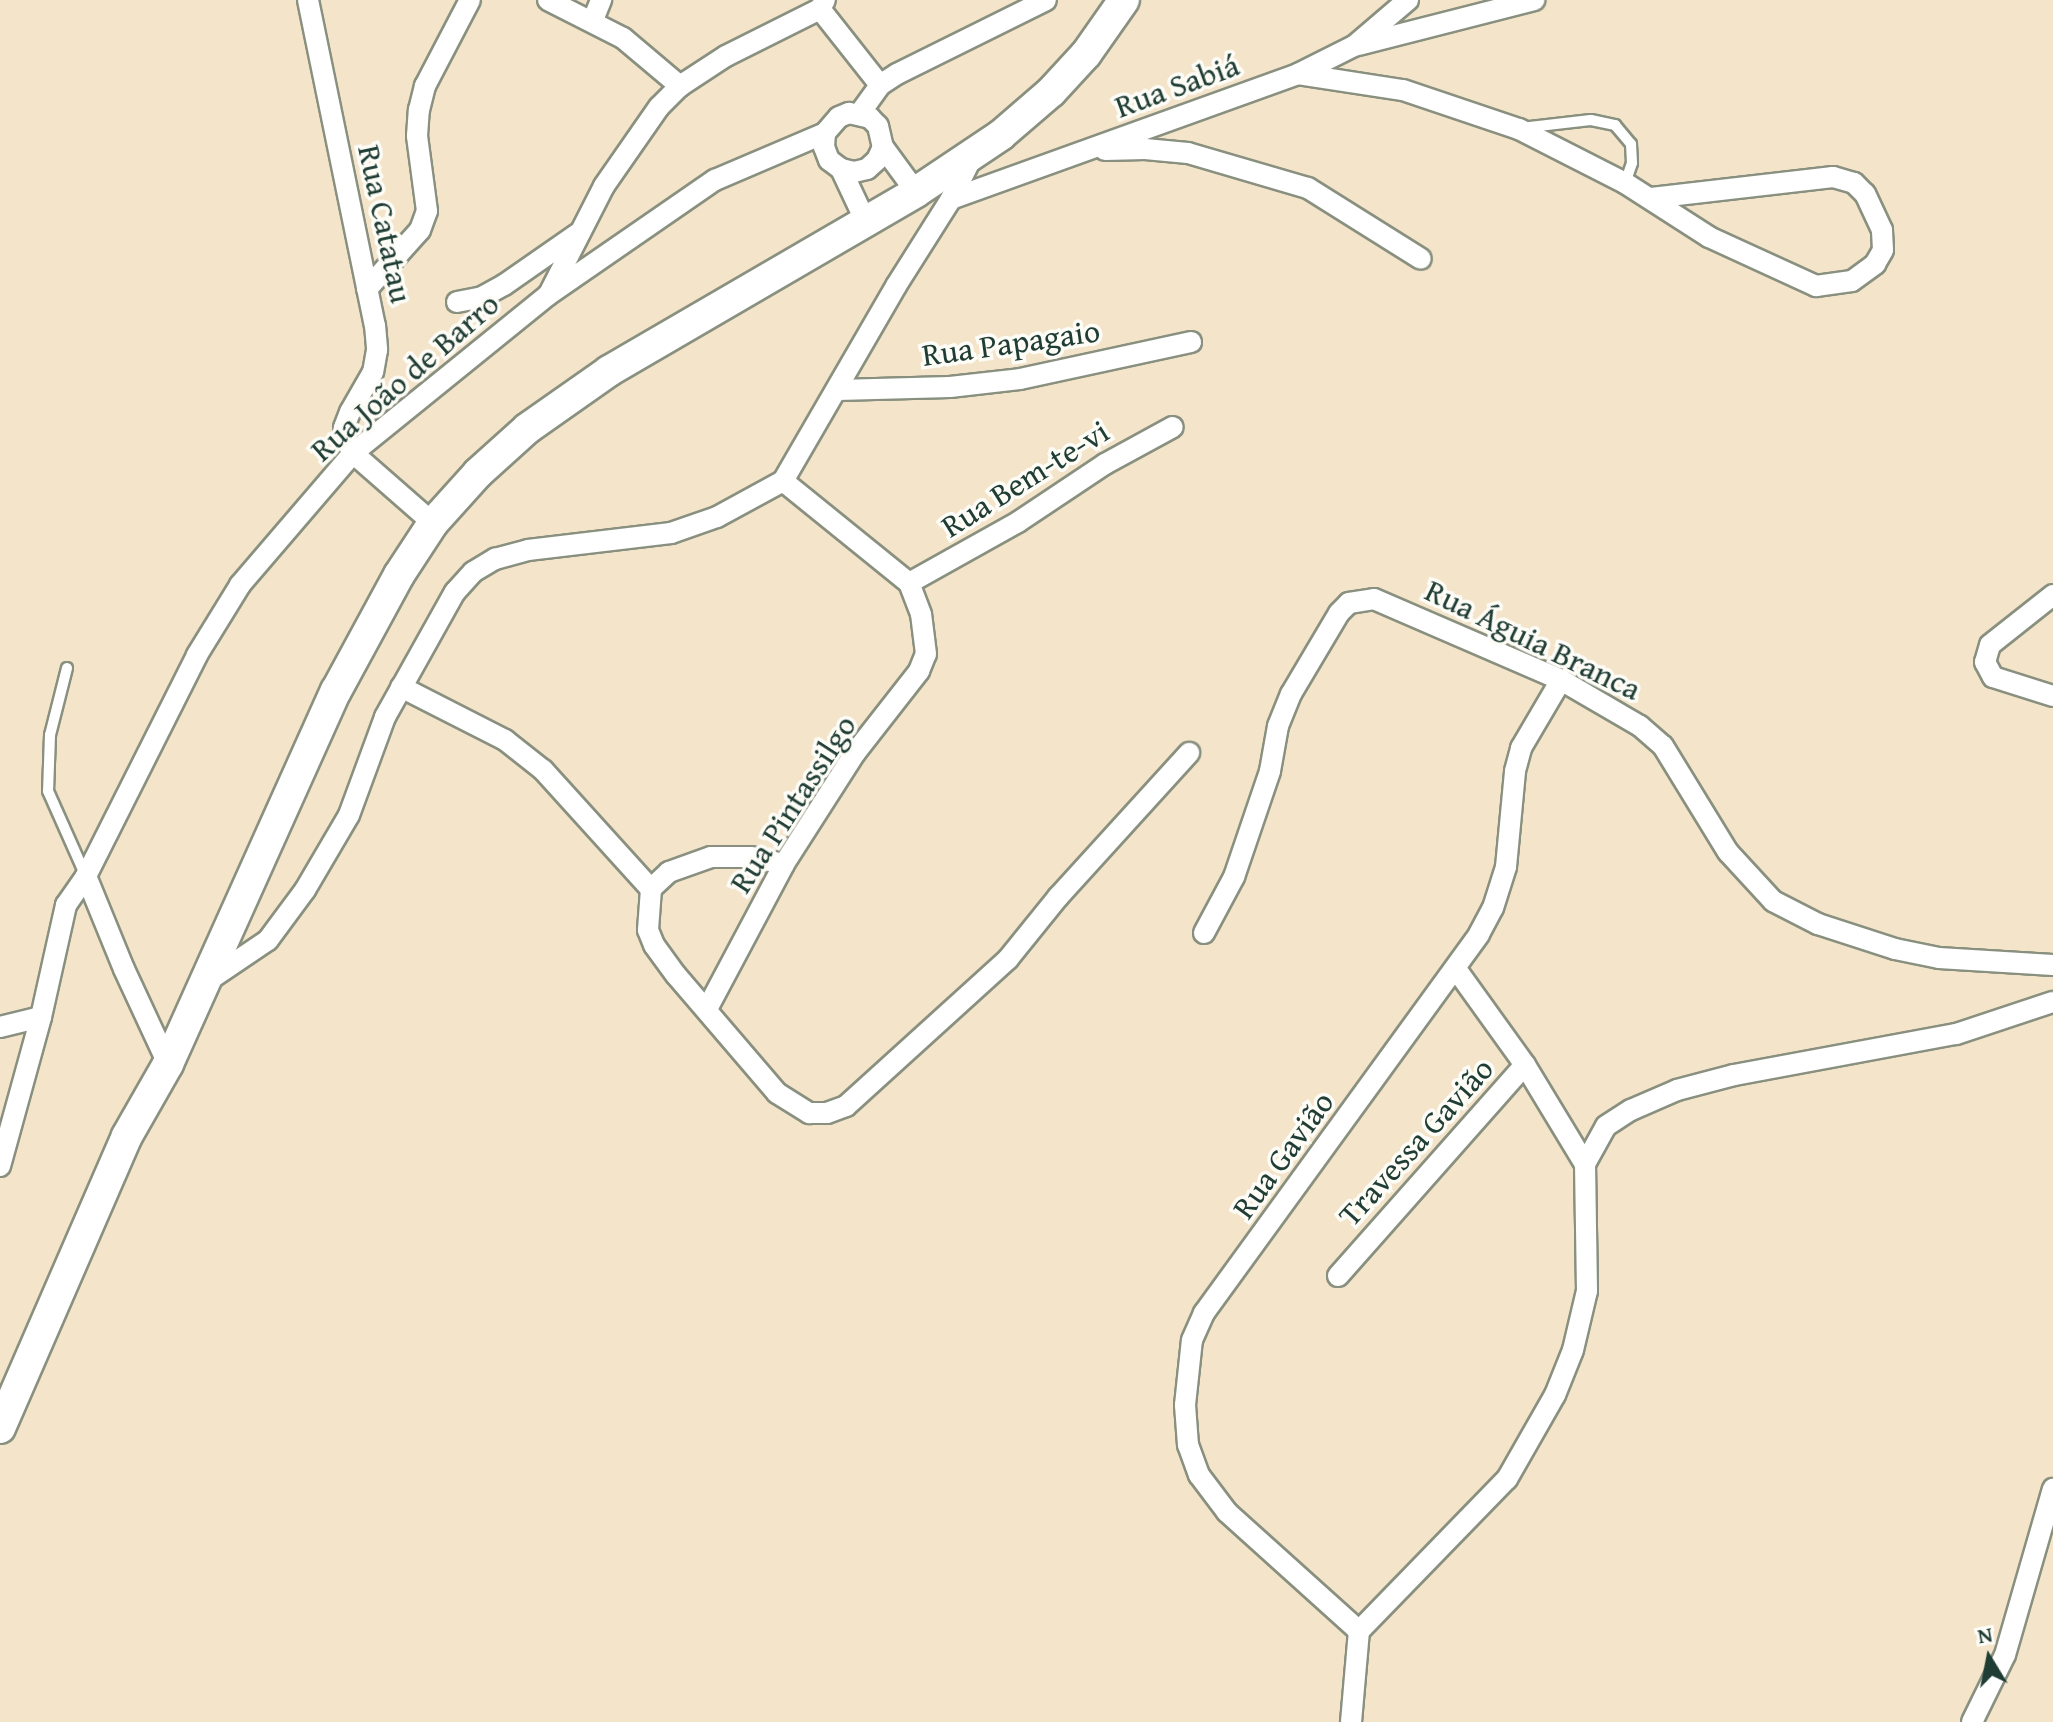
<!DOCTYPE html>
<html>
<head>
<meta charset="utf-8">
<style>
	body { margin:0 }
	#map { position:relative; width:2053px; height:1722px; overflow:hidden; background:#f3e4ca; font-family:"Gentium Book Plus",serif }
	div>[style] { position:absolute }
	.roads { filter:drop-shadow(2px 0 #89907f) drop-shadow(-2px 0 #89907f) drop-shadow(0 2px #89907f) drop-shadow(0 -2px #89907f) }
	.service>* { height:10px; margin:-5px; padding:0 5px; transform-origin:5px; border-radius:5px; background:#fff }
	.minor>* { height:20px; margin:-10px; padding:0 10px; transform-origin:10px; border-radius:10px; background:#fff }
	.primary>* { height:30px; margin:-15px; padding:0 15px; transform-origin:15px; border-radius:15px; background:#fff }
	span { translate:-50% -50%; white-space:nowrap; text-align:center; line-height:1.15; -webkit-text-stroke:7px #fdfcf7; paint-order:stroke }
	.street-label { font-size:32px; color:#1f3d34 }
	.north { position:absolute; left:1949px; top:1618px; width:80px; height:80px; -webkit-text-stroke:6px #fdfcf7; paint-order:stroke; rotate:350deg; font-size:22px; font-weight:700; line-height:32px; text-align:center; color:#1f3d34 }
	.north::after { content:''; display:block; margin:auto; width:28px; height:36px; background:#1f3d34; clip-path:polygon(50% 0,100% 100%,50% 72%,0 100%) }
</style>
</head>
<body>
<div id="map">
	<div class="roads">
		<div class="service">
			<div style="left:1521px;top:128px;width:70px;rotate:-6.5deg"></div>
			<div style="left:1591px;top:120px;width:25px;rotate:12deg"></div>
			<div style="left:1615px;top:125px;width:25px;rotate:50deg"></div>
			<div style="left:1631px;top:144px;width:19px;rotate:87deg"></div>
			<div style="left:1632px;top:163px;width:21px;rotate:109deg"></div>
			<div style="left:67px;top:668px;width:69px;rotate:104.2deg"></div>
			<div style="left:50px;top:735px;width:56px;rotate:92deg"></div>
			<div style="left:48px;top:791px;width:91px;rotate:66deg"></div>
		</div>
		<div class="minor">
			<div style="left:308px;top:0;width:332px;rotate:78.4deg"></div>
			<div style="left:375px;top:325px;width:25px;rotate:85deg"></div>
			<div style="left:377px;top:350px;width:22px;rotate:100deg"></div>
			<div style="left:373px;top:372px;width:46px;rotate:119.9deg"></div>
			<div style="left:350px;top:412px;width:17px;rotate:111deg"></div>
			<div style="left:344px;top:428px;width:12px;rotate:81deg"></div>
			<div style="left:346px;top:440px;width:15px;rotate:62deg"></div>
			<div style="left:353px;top:453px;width:106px;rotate:41.2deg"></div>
			<div style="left:548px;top:0;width:84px;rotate:26.9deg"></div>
			<div style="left:623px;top:38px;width:75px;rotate:40.1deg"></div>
			<div style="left:820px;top:9px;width:97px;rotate:51.7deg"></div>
			<div style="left:593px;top:20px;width:22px;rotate:-68deg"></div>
			<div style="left:1358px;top:45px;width:182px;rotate:-14.3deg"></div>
			<div style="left:1298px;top:74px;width:106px;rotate:8.7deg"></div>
			<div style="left:1403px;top:90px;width:122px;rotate:18.6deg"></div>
			<div style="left:1519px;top:129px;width:119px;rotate:27deg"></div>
			<div style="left:1625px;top:183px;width:100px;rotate:32.7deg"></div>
			<div style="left:1709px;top:237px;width:118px;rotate:24.6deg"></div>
			<div style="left:1816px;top:286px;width:36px;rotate:-8deg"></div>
			<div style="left:1852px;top:281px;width:29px;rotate:-36deg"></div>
			<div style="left:1875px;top:264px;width:16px;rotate:-60deg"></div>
			<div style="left:1883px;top:250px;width:20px;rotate:-93deg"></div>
			<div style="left:1882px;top:230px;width:40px;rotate:-115deg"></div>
			<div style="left:1865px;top:194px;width:16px;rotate:-135deg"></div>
			<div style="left:1854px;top:183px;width:22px;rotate:-164deg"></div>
			<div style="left:1833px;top:177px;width:183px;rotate:173.4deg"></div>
			<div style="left:860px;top:113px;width:34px;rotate:-54deg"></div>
			<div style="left:880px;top:85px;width:20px;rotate:-33deg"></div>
			<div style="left:897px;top:74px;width:166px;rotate:-26.4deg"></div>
			<div style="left:883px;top:147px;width:56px;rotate:53.7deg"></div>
			<div style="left:1105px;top:150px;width:40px;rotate:-1.4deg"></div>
			<div style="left:1145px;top:149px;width:43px;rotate:5.3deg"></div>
			<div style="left:1188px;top:153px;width:125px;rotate:16.3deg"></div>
			<div style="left:1308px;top:188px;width:133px;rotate:32.1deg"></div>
			<div style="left:841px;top:169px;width:56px;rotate:64.8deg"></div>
			<div style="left:951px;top:199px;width:369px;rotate:-19.8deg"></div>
			<div style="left:1298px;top:74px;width:63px;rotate:-26.6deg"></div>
			<div style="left:1354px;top:46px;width:71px;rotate:-40.4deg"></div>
			<div style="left:367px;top:289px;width:79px;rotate:-48.1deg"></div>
			<div style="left:420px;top:230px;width:20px;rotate:-70deg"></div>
			<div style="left:427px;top:211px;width:76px;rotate:-97.6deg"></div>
			<div style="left:417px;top:136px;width:26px;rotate:-86deg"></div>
			<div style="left:419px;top:110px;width:25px;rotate:-76deg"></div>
			<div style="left:425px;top:86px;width:97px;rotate:-62.4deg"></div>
			<div style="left:550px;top:292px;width:119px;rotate:-63deg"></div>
			<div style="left:604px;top:186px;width:96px;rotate:-55.2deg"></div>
			<div style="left:659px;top:107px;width:30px;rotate:-45deg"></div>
			<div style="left:680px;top:86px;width:55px;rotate:-33.1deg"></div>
			<div style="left:726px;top:56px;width:105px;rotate:-26.6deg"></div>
			<div style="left:820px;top:9px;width:10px;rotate:-61deg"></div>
			<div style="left:457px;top:302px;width:25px;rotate:-11deg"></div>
			<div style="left:482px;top:297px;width:25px;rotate:-29deg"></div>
			<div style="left:504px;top:285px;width:89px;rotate:-34.9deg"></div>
			<div style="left:838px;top:390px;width:112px;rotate:-1.5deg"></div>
			<div style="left:950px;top:387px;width:70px;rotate:-6.5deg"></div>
			<div style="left:1020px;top:379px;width:175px;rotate:-12.2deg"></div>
			<div style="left:909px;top:583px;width:125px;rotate:-29.2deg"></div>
			<div style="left:1018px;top:522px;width:105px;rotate:-33.7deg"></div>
			<div style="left:1105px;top:464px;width:77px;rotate:-28.6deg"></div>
			<div style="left:2053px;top:595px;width:80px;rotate:141.6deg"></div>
			<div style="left:1990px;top:645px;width:18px;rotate:106deg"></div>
			<div style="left:1985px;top:662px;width:17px;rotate:62deg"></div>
			<div style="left:1993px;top:677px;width:63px;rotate:17.6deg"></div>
			<div style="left:401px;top:687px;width:117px;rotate:27deg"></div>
			<div style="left:505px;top:740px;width:48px;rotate:38.3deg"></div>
			<div style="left:543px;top:770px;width:161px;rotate:47.8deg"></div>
			<div style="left:784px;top:864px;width:34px;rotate:-168deg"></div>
			<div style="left:751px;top:857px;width:40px;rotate:180deg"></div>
			<div style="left:711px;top:857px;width:45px;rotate:160.3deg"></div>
			<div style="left:669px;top:872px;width:25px;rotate:137deg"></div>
			<div style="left:651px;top:889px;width:41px;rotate:94.2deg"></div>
			<div style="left:648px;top:930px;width:16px;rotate:68deg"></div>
			<div style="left:654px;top:945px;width:37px;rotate:54deg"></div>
			<div style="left:676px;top:975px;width:155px;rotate:49.4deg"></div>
			<div style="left:777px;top:1093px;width:38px;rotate:32deg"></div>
			<div style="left:809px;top:1113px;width:18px"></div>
			<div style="left:827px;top:1113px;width:20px;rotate:-20deg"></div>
			<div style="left:846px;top:1106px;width:219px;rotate:-42.2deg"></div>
			<div style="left:1008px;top:959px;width:80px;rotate:-51.1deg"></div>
			<div style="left:1058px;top:897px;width:195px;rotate:-47.7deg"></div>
			<div style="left:86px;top:876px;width:100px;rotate:67.8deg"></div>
			<div style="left:124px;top:969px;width:105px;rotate:65.1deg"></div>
			<div style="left:1204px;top:933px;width:64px;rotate:-61.8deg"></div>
			<div style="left:1234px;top:877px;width:112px;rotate:-71.2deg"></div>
			<div style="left:1270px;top:771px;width:46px;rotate:-79.9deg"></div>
			<div style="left:1278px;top:726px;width:35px;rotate:-68deg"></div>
			<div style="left:1291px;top:694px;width:94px;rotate:-59.3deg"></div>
			<div style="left:1339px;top:613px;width:14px;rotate:-45deg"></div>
			<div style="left:1349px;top:603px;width:25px;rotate:-9deg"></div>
			<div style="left:1374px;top:599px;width:204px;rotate:23.4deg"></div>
			<div style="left:1561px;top:680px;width:91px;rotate:30.2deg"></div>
			<div style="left:1640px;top:726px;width:30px;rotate:41deg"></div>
			<div style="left:1663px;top:746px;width:124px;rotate:58.5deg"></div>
			<div style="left:1728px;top:852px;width:67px;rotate:47.4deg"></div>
			<div style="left:1773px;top:901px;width:51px;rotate:27.1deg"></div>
			<div style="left:1818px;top:924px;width:81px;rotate:18deg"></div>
			<div style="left:1895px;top:949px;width:45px;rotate:11.6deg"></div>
			<div style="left:1939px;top:958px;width:114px;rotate:3.5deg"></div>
			<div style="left:1456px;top:969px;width:118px;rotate:54.3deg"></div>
			<div style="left:1525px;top:1065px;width:116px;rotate:58.8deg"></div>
			<div style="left:206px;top:982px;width:75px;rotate:-34.1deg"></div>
			<div style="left:268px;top:940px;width:62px;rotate:-53.5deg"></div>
			<div style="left:305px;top:890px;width:87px;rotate:-59.6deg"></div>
			<div style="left:349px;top:815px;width:104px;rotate:-69.8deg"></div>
			<div style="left:385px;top:717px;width:143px;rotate:-60.8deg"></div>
			<div style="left:455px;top:592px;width:27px;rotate:-48deg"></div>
			<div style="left:473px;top:572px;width:26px;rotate:-31deg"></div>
			<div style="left:495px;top:559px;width:34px;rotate:-15deg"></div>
			<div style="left:528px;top:550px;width:144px;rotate:-6.8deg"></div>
			<div style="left:671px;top:533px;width:49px;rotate:-19.2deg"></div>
			<div style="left:717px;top:517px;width:75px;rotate:-28.6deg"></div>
			<div style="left:783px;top:481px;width:225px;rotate:-59.9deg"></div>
			<div style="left:896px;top:286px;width:103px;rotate:-57.7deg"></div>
			<div style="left:951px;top:199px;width:49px;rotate:-63.4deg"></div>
			<div style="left:707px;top:1009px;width:164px;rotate:-62deg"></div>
			<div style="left:784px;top:864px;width:132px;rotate:-57.4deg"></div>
			<div style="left:855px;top:753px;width:104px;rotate:-52deg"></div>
			<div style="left:919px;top:671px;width:18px;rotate:-68deg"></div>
			<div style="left:926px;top:654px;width:40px;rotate:-97.1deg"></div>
			<div style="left:921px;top:614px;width:33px;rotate:-111deg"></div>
			<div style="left:909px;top:583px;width:162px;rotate:-141deg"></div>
			<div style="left:0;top:1027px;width:42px;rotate:-13.7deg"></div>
			<div style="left:0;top:1166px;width:155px;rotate:-74.6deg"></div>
			<div style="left:41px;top:1017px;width:115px;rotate:-77.4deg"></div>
			<div style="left:66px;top:905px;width:35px;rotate:-55deg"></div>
			<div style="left:86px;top:876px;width:247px;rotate:-63.3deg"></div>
			<div style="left:197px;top:655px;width:82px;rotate:-58.4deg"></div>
			<div style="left:240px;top:585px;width:174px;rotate:-49.4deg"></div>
			<div style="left:353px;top:453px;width:251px;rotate:-39deg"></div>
			<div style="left:548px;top:295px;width:203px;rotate:-34.6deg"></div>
			<div style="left:715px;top:180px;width:120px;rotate:-23.1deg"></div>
			<div style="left:825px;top:133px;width:21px;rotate:-49deg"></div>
			<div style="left:839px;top:117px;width:11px;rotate:-22deg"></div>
			<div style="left:849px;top:113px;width:22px;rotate:13deg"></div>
			<div style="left:870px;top:118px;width:11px;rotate:45deg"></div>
			<div style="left:878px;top:126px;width:22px;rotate:77deg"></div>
			<div style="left:883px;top:147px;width:14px;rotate:115deg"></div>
			<div style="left:877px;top:160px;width:13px;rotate:138deg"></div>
			<div style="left:867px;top:169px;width:13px;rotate:167deg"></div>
			<div style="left:854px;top:172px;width:13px;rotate:-167deg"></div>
			<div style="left:841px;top:169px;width:15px;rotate:-143deg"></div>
			<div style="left:829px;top:160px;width:14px;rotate:-111deg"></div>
			<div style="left:824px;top:147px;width:14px;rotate:-86deg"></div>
			<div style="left:1338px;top:1276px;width:282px;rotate:-48.5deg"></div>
			<div style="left:1359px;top:1631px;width:178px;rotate:-138deg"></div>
			<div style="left:1227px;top:1512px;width:46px;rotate:-127.1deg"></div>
			<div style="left:1199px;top:1475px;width:32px;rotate:-110deg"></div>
			<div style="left:1188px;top:1445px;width:40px;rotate:-94.3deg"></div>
			<div style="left:1185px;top:1405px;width:65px;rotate:-83.9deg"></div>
			<div style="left:1192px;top:1340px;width:30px;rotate:-66deg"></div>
			<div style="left:1204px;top:1313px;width:468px;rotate:-54deg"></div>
			<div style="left:1479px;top:934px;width:30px;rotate:-62deg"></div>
			<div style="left:1493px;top:908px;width:43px;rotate:-72.4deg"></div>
			<div style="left:1506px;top:867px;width:96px;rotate:-84.6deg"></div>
			<div style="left:1515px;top:771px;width:24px;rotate:-75deg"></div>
			<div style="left:1521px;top:748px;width:79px;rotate:-59.5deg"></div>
			<div style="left:1351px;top:1722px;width:91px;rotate:-85deg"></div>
			<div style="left:1359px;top:1631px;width:212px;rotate:-45.8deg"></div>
			<div style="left:1507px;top:1479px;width:97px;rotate:-60.3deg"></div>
			<div style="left:1555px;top:1395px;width:48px;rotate:-68.2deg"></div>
			<div style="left:1573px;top:1350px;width:61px;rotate:-76.7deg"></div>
			<div style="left:1587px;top:1291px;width:127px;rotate:-90.9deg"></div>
			<div style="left:1585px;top:1164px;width:43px;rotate:-61.1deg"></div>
			<div style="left:1606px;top:1126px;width:30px;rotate:-33deg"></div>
			<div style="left:1631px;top:1110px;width:50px;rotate:-23.5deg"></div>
			<div style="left:1677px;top:1090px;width:59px;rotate:-14.7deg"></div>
			<div style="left:1734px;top:1075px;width:226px;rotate:-10.5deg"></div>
			<div style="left:1956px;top:1034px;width:102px;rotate:-18.3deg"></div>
			<div style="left:1972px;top:1722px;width:75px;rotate:-63.8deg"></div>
			<div style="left:2005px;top:1655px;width:173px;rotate:-73.9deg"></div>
		</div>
		<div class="primary">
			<div style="left:0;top:1428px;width:318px;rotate:-66.5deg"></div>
			<div style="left:127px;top:1136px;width:83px;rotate:-60.3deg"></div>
			<div style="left:168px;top:1064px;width:409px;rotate:-65.8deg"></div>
			<div style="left:336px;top:691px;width:132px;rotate:-61.5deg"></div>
			<div style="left:399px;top:575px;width:62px;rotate:-56.8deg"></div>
			<div style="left:433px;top:523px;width:67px;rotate:-48deg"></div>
			<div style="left:478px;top:473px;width:67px;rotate:-42deg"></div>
			<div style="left:528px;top:428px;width:99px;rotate:-35.1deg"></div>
			<div style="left:609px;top:371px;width:355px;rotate:-30.2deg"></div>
			<div style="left:916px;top:192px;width:102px;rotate:-33.8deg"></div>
			<div style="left:1001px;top:135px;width:66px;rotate:-40.7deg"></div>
			<div style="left:1051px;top:92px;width:52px;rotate:-47.4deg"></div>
			<div style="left:1086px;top:54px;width:66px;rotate:-54.9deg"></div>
		</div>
	</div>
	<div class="street-label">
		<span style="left:1177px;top:86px;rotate:-20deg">Rua Sabiá</span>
		<span style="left:385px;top:224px;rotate:78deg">Rua Catatau</span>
		<span style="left:1011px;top:343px;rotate:-8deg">Rua Papagaio</span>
		<span style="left:405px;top:377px;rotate:-41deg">Rua João de Barro</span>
		<span style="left:1025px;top:479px;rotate:-32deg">Rua Bem-te-vi</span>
		<span style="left:1533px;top:640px;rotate:26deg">Rua Águia Branca</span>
		<span style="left:793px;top:804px;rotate:-57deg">Rua Pintassilgo</span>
		<span style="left:1416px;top:1142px;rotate:-48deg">Travessa Gavião</span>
		<span style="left:1283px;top:1155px;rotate:-54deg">Rua Gavião</span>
	</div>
	<div class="north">N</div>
</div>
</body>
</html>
